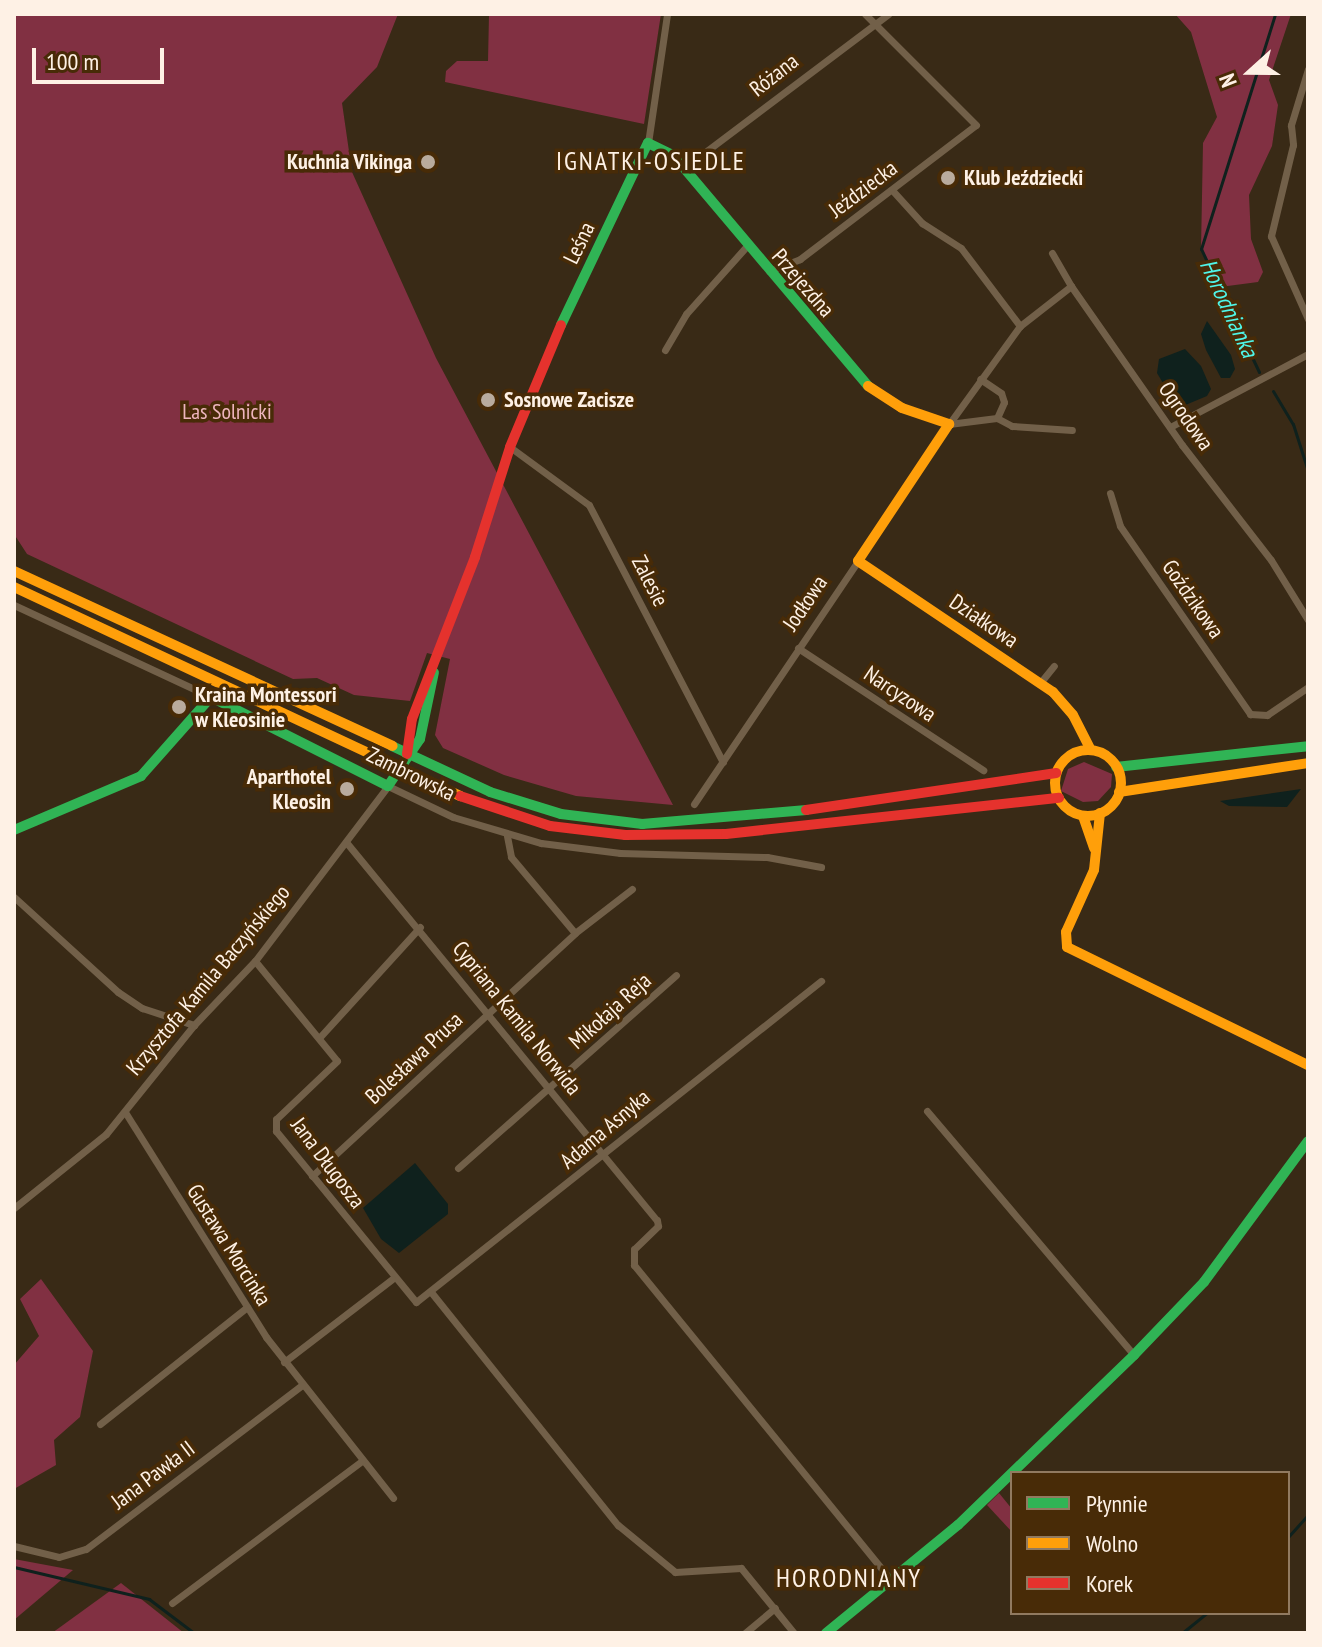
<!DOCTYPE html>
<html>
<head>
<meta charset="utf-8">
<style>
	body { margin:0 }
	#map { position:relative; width:1322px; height:1647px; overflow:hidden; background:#392a16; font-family:"PT Sans Narrow",sans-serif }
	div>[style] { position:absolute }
	.green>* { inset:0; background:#813042 }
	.water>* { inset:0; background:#0f211d }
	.stream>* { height:3px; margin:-1.5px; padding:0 1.5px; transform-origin:1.5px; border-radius:1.5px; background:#0f211d }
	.street>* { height:7px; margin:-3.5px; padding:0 3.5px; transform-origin:3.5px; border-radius:3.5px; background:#726049 }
	.fast>* { height:10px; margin:-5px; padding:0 5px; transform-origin:5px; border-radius:5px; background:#30b455 }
	.slow>* { height:10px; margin:-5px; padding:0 5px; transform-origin:5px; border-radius:5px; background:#ff9f0a }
	.slow>.ring { margin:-5px; padding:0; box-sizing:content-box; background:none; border:10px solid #ff9f0a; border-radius:50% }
	.jam>* { height:10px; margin:-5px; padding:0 5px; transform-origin:5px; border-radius:5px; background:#e5322d }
	.dots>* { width:22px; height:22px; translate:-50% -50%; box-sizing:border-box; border:4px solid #482b07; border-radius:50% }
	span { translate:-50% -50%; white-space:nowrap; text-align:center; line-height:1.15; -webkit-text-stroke:7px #482b07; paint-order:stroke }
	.street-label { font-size:22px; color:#fef1e5 }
	.poi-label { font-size:22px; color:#fef1e5; font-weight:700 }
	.right { translate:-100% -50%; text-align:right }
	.left { translate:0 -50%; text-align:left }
	.park-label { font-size:22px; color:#eeb5be }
	.water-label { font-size:24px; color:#4ff5e8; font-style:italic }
	.quarter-label { font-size:26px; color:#fef1e5; letter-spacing:2px }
	.frame { position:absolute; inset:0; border:16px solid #fef1e5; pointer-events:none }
	.legend { position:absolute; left:1010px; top:1471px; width:280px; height:144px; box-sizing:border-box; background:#482b07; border:2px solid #917a60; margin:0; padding:10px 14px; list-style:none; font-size:24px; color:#fef1e5 }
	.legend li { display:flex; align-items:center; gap:16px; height:40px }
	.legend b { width:40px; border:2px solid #917a60 }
	.north { position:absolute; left:1210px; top:32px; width:80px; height:80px; -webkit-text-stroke:6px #482b07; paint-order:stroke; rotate:249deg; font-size:22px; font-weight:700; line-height:32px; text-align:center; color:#fef1e5 }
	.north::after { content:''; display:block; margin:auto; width:28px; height:36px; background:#fef1e5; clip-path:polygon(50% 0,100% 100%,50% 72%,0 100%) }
	.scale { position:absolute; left:32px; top:48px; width:132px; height:36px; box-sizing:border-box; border:4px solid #fef1e5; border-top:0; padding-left:10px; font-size:24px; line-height:28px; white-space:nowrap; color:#fef1e5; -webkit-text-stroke:6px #482b07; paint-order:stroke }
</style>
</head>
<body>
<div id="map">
	<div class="green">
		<div style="clip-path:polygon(14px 14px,398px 14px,377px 67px,342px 103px,352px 172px,436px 358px,673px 805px,576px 796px,504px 775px,443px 748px,435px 735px,450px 659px,427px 653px,410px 701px,354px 695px,317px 678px,293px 679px,27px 554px,14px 534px)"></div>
		<div style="clip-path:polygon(489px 14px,661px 14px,644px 124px,445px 82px,446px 71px,457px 61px,488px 61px)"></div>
		<div style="clip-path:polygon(1175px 14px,1291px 14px,1269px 80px,1278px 105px,1272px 146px,1249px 195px,1251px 239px,1263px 272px,1258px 282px,1220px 287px,1201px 249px,1203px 143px,1217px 117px,1191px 32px)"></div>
		<div style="clip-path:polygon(1084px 762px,1112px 774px,1111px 787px,1098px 801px,1083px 802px,1061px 791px,1068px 769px)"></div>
		<div style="clip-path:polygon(41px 1279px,93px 1351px,80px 1417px,54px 1440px,56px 1465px,14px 1489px,14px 1365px,39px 1336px,20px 1299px)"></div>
		<div style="clip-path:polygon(999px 1493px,1012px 1509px,1012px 1532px,987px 1505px)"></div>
		<div style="clip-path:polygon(14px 1559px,73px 1570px,14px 1620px)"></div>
		<div style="clip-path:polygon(121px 1583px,184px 1633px,52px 1633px)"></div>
	</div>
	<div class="water">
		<div style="clip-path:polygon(1207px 321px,1231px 355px,1235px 369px,1230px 378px,1221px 378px,1206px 350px,1201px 334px)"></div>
		<div style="clip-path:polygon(1185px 349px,1201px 366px,1211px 389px,1207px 396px,1183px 406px,1173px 400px,1157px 373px,1159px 359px)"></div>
		<div style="clip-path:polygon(1301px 789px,1287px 807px,1229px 806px,1220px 801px)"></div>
		<div style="clip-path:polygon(415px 1163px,448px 1204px,448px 1214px,399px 1253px,381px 1239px,363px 1208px)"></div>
	</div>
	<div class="stream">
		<div style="left:1259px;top:372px;width:136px;rotate:-115.2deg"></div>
		<div style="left:1201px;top:249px;width:246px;rotate:-72.5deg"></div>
		<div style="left:1273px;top:391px;width:39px;rotate:59deg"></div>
		<div style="left:1293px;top:424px;width:49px;rotate:72.3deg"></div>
		<div style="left:1288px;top:1537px;width:30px;rotate:-48deg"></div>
		<div style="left:14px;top:1567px;width:139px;rotate:13.3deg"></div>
		<div style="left:149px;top:1599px;width:56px;rotate:37.1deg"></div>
		<div style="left:1182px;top:1633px;width:32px;rotate:-39deg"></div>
	</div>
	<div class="street">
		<div style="left:1308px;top:69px;width:59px;rotate:106.9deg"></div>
		<div style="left:1291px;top:125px;width:20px;rotate:84deg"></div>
		<div style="left:1293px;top:145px;width:94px;rotate:103.6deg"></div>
		<div style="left:1271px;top:236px;width:91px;rotate:66deg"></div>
		<div style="left:648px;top:143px;width:130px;rotate:-81.6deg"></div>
		<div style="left:684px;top:168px;width:256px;rotate:-37deg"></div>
		<div style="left:892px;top:190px;width:45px;rotate:47.7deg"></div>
		<div style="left:922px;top:223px;width:46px;rotate:32.7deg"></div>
		<div style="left:961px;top:248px;width:98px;rotate:52.9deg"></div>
		<div style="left:1052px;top:253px;width:38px;rotate:60deg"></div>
		<div style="left:769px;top:271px;width:33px;rotate:-21deg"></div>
		<div style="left:800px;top:259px;width:221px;rotate:-37.3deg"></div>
		<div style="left:976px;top:125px;width:157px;rotate:-135deg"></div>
		<div style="left:665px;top:350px;width:42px;rotate:-59.7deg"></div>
		<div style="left:686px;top:314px;width:90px;rotate:-48.2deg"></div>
		<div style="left:997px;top:418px;width:17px;rotate:28deg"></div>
		<div style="left:1012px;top:426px;width:60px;rotate:3.8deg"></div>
		<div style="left:949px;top:424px;width:121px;rotate:-54.1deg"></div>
		<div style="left:1020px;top:326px;width:65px;rotate:-38.1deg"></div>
		<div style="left:1071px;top:286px;width:194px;rotate:55.1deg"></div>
		<div style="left:1182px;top:445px;width:145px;rotate:52.3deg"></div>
		<div style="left:1271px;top:560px;width:70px;rotate:58.3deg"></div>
		<div style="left:949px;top:424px;width:48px;rotate:-7.1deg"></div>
		<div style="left:997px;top:418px;width:17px;rotate:-66deg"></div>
		<div style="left:1004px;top:402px;width:9px;rotate:-108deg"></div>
		<div style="left:1001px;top:393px;width:25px;rotate:-146deg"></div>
		<div style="left:1172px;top:426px;width:154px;rotate:-27.9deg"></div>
		<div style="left:510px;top:447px;width:98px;rotate:36.3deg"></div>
		<div style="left:589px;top:505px;width:290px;rotate:62.5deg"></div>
		<div style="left:1110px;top:493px;width:34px;rotate:73deg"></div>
		<div style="left:1120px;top:526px;width:229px;rotate:55.3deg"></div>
		<div style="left:1250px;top:714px;width:17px;rotate:3deg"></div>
		<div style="left:1267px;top:715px;width:50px;rotate:-34.3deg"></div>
		<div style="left:14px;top:605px;width:217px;rotate:25deg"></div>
		<div style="left:798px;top:648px;width:222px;rotate:33.4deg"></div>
		<div style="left:1040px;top:683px;width:22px;rotate:-51deg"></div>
		<div style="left:694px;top:804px;width:293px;rotate:-56deg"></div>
		<div style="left:507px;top:836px;width:21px;rotate:79deg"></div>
		<div style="left:511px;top:857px;width:99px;rotate:49.9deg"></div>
		<div style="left:346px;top:842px;width:489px;rotate:50.6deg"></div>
		<div style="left:657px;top:1220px;width:6px;rotate:81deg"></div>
		<div style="left:658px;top:1226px;width:33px;rotate:136deg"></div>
		<div style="left:634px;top:1249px;width:16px;rotate:90deg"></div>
		<div style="left:634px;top:1265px;width:408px;rotate:50.8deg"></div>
		<div style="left:14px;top:897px;width:141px;rotate:42.4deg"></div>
		<div style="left:118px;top:992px;width:29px;rotate:34deg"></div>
		<div style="left:142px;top:1008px;width:55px;rotate:18.1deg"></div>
		<div style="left:255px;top:961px;width:129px;rotate:50.6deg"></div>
		<div style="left:337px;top:1061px;width:84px;rotate:136.4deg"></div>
		<div style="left:276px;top:1119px;width:12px;rotate:90deg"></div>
		<div style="left:276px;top:1131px;width:221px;rotate:50.7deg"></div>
		<div style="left:416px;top:1302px;width:517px;rotate:-38.4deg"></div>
		<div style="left:319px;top:1038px;width:150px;rotate:-47.7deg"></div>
		<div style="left:927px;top:1111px;width:320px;rotate:49.7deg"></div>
		<div style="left:125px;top:1112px;width:266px;rotate:57.9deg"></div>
		<div style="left:266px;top:1337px;width:205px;rotate:51.7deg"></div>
		<div style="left:458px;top:1168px;width:291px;rotate:-41.5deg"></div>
		<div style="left:312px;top:1176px;width:358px;rotate:-42.7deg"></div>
		<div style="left:575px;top:933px;width:72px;rotate:-37.7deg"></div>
		<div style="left:14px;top:1208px;width:118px;rotate:-38.8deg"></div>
		<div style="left:106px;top:1134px;width:140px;rotate:-51.1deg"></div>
		<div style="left:194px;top:1025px;width:88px;rotate:-46.4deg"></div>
		<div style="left:255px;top:961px;width:220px;rotate:-52.8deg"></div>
		<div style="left:388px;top:786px;width:72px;rotate:25.5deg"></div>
		<div style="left:453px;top:817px;width:92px;rotate:16.5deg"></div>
		<div style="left:541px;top:843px;width:80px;rotate:7.2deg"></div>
		<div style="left:620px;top:853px;width:147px;rotate:1.6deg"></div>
		<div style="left:767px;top:857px;width:55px;rotate:10.5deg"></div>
		<div style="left:431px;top:1292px;width:299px;rotate:51.3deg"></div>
		<div style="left:618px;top:1525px;width:74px;rotate:39.5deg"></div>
		<div style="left:675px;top:1572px;width:66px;rotate:-3.5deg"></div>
		<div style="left:741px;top:1568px;width:84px;rotate:50.8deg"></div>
		<div style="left:284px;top:1362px;width:136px;rotate:-37.5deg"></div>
		<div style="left:100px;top:1424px;width:188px;rotate:-38.5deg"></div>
		<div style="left:14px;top:1546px;width:46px;rotate:13.7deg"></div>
		<div style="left:59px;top:1557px;width:28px;rotate:-17deg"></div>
		<div style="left:86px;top:1549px;width:271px;rotate:-37.2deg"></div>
		<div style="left:172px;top:1603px;width:237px;rotate:-36.8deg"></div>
		<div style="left:745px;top:1633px;width:39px;rotate:-40deg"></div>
	</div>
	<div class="fast">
		<div style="left:561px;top:325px;width:202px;rotate:-64.5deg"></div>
		<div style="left:648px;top:143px;width:28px;rotate:26deg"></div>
		<div style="left:673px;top:155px;width:302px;rotate:49.8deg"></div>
		<div style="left:392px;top:746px;width:108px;rotate:25.1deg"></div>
		<div style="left:490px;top:792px;width:74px;rotate:17.2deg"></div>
		<div style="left:561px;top:814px;width:82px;rotate:7deg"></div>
		<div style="left:642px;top:824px;width:165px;rotate:-4.9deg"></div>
		<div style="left:1116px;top:767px;width:193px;rotate:-6.2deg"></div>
		<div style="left:14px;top:830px;width:138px;rotate:-23deg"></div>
		<div style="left:141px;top:776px;width:106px;rotate:-48.5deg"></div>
		<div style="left:211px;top:697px;width:198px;rotate:26.7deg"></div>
		<div style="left:388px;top:786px;width:57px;rotate:-55.8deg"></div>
		<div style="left:420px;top:739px;width:68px;rotate:-78.2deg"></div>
		<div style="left:826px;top:1633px;width:171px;rotate:-39.3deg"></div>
		<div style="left:958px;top:1525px;width:245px;rotate:-44deg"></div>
		<div style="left:1134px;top:1355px;width:101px;rotate:-46.2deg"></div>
		<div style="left:1204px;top:1282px;width:175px;rotate:-53.6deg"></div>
	</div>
	<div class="slow">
		<div style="left:868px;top:386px;width:40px;rotate:32.9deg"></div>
		<div style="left:902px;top:408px;width:50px;rotate:18.8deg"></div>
		<div style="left:949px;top:424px;width:164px;rotate:123.6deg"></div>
		<div style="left:858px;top:561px;width:235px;rotate:33.9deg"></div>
		<div style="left:1053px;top:692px;width:30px;rotate:49deg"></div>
		<div style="left:1073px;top:715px;width:39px;rotate:63deg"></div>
		<div style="left:14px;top:571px;width:417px;rotate:24.8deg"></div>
		<div style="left:14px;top:587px;width:493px;rotate:25.1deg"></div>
		<div class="ring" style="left:1055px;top:750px;width:56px;height:56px"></div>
		<div style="left:1119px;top:792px;width:191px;rotate:-8.7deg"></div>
		<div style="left:1100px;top:813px;width:57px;rotate:96deg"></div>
		<div style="left:1094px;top:870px;width:68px;rotate:114.3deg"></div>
		<div style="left:1066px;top:932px;width:15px;rotate:86deg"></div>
		<div style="left:1067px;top:947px;width:268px;rotate:26.1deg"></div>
		<div style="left:1083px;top:816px;width:34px;rotate:71deg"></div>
	</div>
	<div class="jam">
		<div style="left:407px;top:754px;width:35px;rotate:-82deg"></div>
		<div style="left:412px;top:719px;width:174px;rotate:-68.7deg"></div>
		<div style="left:475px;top:557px;width:115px;rotate:-72.3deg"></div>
		<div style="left:510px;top:447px;width:132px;rotate:-67.3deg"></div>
		<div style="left:460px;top:796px;width:95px;rotate:18.4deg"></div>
		<div style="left:550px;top:826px;width:76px;rotate:6.8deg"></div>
		<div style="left:625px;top:835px;width:101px;rotate:-0.6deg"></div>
		<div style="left:726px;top:834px;width:335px;rotate:-6.2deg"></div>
		<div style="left:806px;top:810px;width:253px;rotate:-8.4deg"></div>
	</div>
	<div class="dots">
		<div style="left:428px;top:162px;background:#b9ab9d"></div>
		<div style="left:948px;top:178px;background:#b9ab9d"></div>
		<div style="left:488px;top:400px;background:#b9ab9d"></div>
		<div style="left:179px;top:707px;background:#b9ab9d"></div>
		<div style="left:347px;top:789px;background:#b9ab9d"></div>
	</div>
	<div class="street-label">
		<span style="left:774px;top:75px;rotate:-38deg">Różana</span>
		<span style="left:863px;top:189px;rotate:-37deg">Jeździecka</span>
		<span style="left:579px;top:243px;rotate:-64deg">Leśna</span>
		<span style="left:803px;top:283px;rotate:49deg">Przejezdna</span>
		<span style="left:1186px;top:416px;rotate:55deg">Ogrodowa</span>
		<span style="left:650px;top:581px;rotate:63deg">Zalesie</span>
		<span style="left:1193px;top:599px;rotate:55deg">Goździkowa</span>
		<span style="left:805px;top:603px;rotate:-56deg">Jodłowa</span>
		<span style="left:984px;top:621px;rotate:34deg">Działkowa</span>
		<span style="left:900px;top:694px;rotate:34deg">Narcyzowa</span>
		<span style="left:411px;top:774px;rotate:26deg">Zambrowska</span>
		<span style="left:208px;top:980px;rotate:-50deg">Krzysztofa Kamila Baczyńskiego</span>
		<span style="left:610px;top:1011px;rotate:-42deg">Mikołaja Reja</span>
		<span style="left:517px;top:1018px;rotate:51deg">Cypriana Kamila Norwida</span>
		<span style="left:414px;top:1058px;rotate:-43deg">Bolesława Prusa</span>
		<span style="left:605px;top:1129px;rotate:-40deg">Adama Asnyka</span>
		<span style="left:328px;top:1163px;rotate:53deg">Jana Długosza</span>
		<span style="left:229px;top:1245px;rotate:58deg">Gustawa Morcinka</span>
		<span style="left:153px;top:1475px;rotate:-37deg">Jana Pawła II</span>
	</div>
	<div class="poi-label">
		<span class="right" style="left:412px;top:162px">Kuchnia Vikinga</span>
		<span class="left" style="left:964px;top:178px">Klub Jeździecki</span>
		<span class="left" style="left:504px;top:400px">Sosnowe Zacisze</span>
		<span class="left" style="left:195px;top:707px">Kraina Montessori<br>w Kleosinie</span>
		<span class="right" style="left:331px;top:789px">Aparthotel<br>Kleosin</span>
	</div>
	<div class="park-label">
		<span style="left:227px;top:412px">Las Solnicki</span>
	</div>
	<div class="water-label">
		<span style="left:1229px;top:308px;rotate:65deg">Horodnianka</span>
	</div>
	<div class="quarter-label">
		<span style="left:651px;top:161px">IGNATKI-OSIEDLE</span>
		<span style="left:849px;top:1578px">HORODNIANY</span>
	</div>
	<div class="frame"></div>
	<ul class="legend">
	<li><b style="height:10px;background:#30b455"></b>Płynnie</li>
	<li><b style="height:10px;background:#ff9f0a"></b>Wolno</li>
	<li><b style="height:10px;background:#e5322d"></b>Korek</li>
	</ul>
	<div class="north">N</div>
	<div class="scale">100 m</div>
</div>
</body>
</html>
